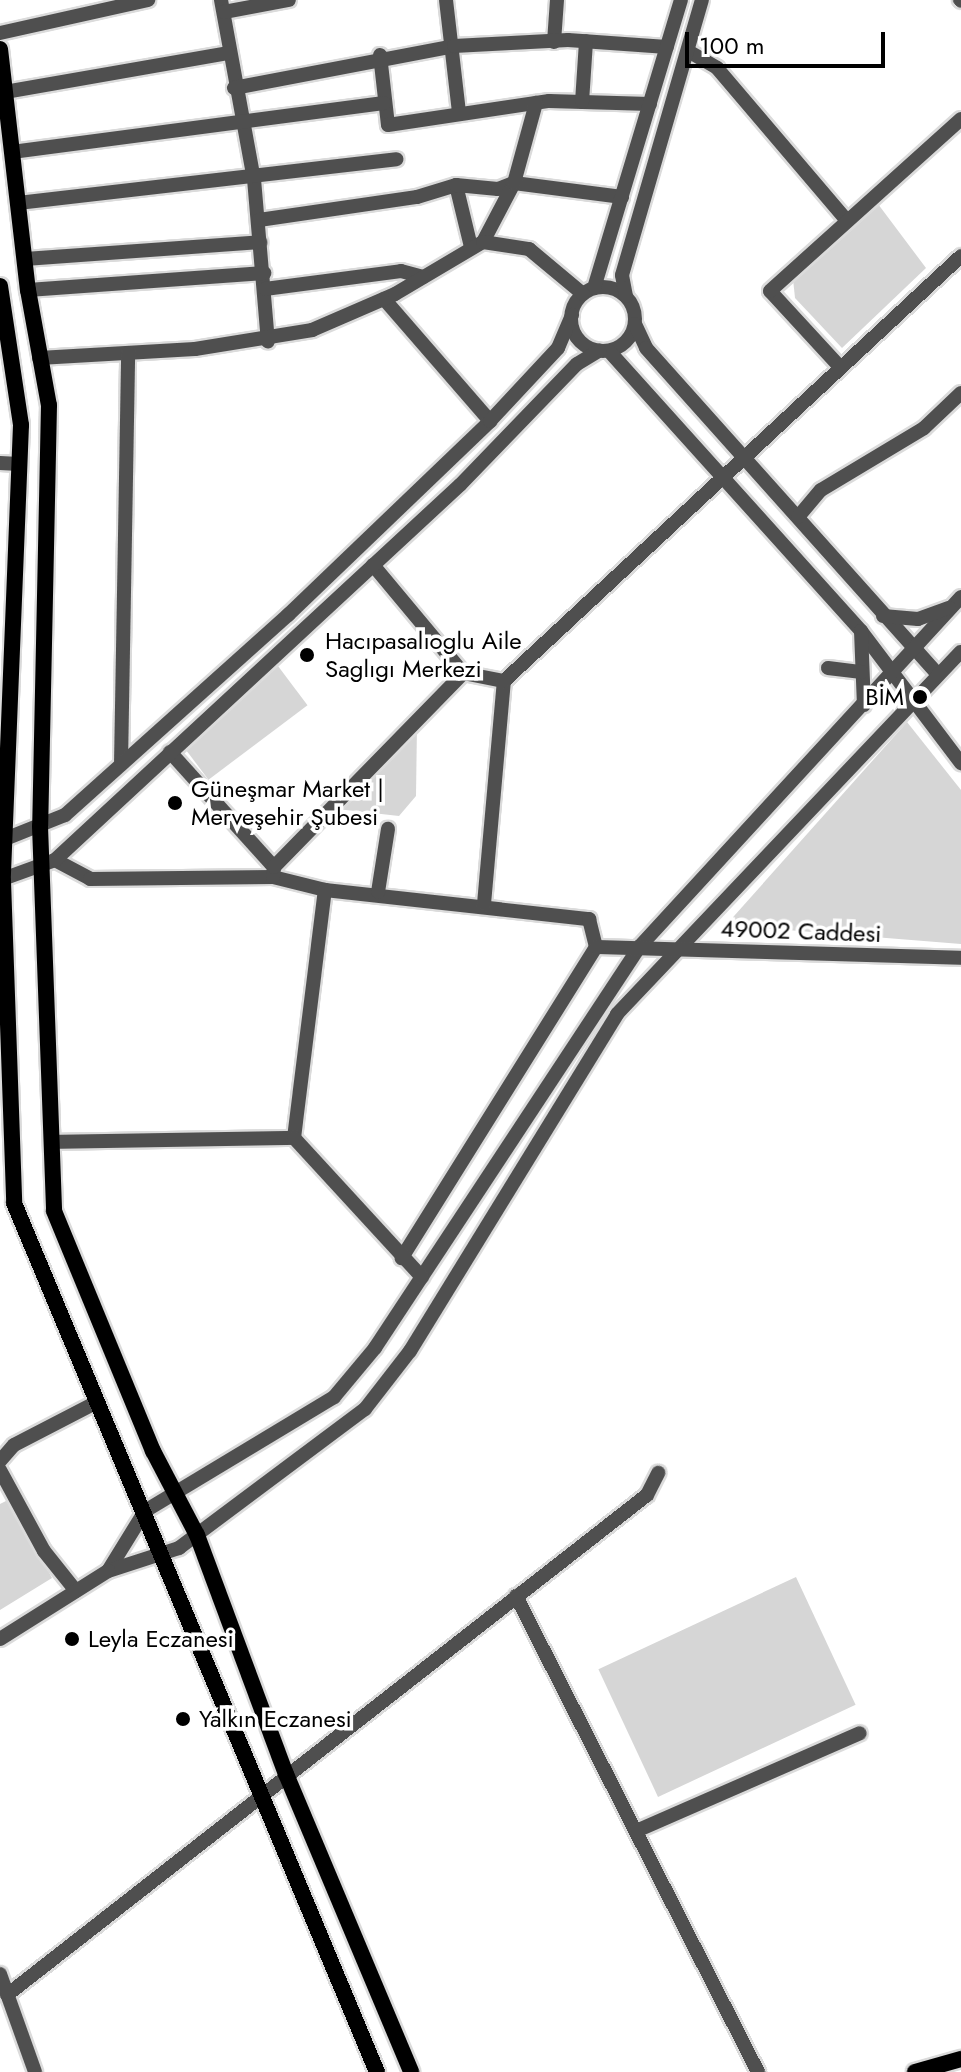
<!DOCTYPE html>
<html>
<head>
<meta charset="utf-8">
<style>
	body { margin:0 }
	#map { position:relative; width:961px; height:2072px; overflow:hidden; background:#fff; font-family:Jost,sans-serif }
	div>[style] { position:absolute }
	.green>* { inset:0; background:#d6d6d6; transform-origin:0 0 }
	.roads { filter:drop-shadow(2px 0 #dbdbdb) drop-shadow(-2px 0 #dbdbdb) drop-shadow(0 2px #dbdbdb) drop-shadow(0 -2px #dbdbdb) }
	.minor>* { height:14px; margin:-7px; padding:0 7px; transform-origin:7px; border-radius:7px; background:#4f4f4f }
	.minor>.ring { margin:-7px; padding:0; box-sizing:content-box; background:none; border:14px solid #4f4f4f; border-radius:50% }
	.major>* { height:16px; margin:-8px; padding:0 8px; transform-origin:8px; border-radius:8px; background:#000 }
	.dots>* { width:22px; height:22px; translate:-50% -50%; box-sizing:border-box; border:4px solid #fff; border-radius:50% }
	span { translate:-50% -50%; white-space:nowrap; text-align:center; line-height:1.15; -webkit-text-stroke:7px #fff; paint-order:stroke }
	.poi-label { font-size:24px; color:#000 }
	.left { translate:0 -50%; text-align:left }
	.right { translate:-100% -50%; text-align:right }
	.street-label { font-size:24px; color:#000 }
	.scale { position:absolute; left:685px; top:32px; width:200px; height:36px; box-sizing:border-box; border:4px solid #000; border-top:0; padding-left:10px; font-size:24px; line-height:28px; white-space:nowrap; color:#000; -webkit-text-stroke:6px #fff; paint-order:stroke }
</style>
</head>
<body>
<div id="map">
	<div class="green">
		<div style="clip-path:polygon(878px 204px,926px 268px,842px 348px,795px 298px,793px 279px)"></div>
		<div style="left:275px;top:662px;width:54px;height:124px;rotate:53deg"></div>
		<div style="clip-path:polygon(907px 722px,961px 790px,961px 944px,726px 925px)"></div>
		<div style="clip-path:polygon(417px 725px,416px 796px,399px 816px,337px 809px)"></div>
		<div style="clip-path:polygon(10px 1499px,52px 1578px,0 1610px,0 1504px)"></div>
		<div style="left:796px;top:1577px;width:141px;height:218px;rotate:65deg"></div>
	</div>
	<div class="roads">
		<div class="minor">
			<div style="left:221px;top:0;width:182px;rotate:79.6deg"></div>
			<div style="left:254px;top:179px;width:163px;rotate:85.1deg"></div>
			<div style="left:446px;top:0;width:113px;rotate:83.4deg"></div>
			<div style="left:960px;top:0;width:1px;rotate:45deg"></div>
			<div style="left:224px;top:12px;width:66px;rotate:-10.5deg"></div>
			<div style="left:0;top:33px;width:152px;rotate:-12.6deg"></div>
			<div style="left:554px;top:42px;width:42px;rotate:-85.9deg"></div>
			<div style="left:688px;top:51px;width:34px;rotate:30deg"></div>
			<div style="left:717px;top:68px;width:196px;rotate:49.6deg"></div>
			<div style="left:380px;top:55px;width:70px;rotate:83.5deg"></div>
			<div style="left:388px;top:125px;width:163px;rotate:-8.5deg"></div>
			<div style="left:549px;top:101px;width:101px;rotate:1.7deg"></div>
			<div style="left:234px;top:88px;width:224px;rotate:-10.8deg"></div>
			<div style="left:454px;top:46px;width:114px;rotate:-3deg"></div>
			<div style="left:568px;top:40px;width:99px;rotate:4deg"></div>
			<div style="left:5px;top:92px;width:226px;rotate:-9.9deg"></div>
			<div style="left:582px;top:102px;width:61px;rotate:-86.2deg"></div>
			<div style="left:12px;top:152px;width:375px;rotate:-7.5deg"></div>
			<div style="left:456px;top:185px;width:64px;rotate:76.4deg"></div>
			<div style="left:18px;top:203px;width:381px;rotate:-6.6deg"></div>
			<div style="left:259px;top:220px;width:160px;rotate:-8.3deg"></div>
			<div style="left:417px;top:197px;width:41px;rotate:-17.1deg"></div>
			<div style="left:456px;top:185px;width:42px;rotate:5.4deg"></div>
			<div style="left:498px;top:189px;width:17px;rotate:-21deg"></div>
			<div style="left:514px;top:183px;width:109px;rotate:7.4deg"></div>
			<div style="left:483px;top:242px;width:67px;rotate:-62.3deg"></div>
			<div style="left:514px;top:183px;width:83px;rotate:-74.6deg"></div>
			<div style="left:25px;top:259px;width:236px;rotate:-4.1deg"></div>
			<div class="ring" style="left:571px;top:287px;width:50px;height:50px"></div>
			<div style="left:594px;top:288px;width:301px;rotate:-73.2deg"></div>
			<div style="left:265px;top:289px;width:137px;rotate:-7.5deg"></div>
			<div style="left:401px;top:271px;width:23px;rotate:15deg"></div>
			<div style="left:28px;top:290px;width:237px;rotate:-4.1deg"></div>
			<div style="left:626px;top:296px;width:21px;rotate:-101deg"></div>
			<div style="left:622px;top:275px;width:286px;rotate:-73.8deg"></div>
			<div style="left:384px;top:299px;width:162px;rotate:49deg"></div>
			<div style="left:635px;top:324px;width:26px;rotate:65deg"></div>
			<div style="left:646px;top:348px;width:438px;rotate:48.2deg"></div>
			<div style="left:609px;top:351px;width:377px;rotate:48deg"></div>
			<div style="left:861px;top:631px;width:166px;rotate:52.9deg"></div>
			<div style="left:39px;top:358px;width:156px;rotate:-3.3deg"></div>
			<div style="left:195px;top:349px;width:119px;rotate:-9.2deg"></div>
			<div style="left:312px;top:330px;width:90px;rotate:-23.4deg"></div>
			<div style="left:395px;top:294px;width:102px;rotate:-30.6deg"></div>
			<div style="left:483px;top:242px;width:47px;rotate:8.7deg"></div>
			<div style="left:529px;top:249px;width:70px;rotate:39.8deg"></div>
			<div style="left:840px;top:367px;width:103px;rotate:-132.6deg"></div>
			<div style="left:770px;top:291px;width:257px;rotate:-42deg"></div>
			<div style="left:0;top:463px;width:19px;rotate:3deg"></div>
			<div style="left:798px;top:517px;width:35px;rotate:-50deg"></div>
			<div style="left:821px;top:490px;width:120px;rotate:-31deg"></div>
			<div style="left:924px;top:428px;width:51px;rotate:-43.4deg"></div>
			<div style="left:373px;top:565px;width:141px;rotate:50.2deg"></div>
			<div style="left:463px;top:673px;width:42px;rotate:11deg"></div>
			<div style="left:961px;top:597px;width:474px;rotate:132.6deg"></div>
			<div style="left:640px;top:946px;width:481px;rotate:123.4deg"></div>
			<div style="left:375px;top:1348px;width:64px;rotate:129.9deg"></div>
			<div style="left:334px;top:1397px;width:221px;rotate:148.9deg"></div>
			<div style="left:145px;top:1511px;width:70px;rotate:121.7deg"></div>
			<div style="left:108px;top:1571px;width:75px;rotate:-17.9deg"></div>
			<div style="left:179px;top:1548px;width:232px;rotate:-36.8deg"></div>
			<div style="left:365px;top:1409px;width:73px;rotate:-52.2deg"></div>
			<div style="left:410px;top:1351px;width:395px;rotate:-58.4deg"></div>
			<div style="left:617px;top:1014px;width:499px;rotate:-46.5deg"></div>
			<div style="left:883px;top:616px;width:35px;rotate:5deg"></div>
			<div style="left:918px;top:619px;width:33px;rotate:-20deg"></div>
			<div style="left:861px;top:631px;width:74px;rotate:87.7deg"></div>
			<div style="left:828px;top:668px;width:34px;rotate:7deg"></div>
			<div style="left:170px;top:752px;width:155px;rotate:47.9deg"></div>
			<div style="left:121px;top:764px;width:411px;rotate:-89deg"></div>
			<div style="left:0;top:841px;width:70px;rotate:-21.8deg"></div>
			<div style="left:65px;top:815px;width:300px;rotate:-41.9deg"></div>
			<div style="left:288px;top:615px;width:280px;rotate:-43.8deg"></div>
			<div style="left:490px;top:421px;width:100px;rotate:-47deg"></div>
			<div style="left:558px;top:348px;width:36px;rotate:-67deg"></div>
			<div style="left:55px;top:860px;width:40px;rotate:28deg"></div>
			<div style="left:90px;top:879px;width:183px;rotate:-0.6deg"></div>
			<div style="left:273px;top:877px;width:54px;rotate:14deg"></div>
			<div style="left:325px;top:890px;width:266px;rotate:6.3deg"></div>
			<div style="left:589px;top:919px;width:29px;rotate:76deg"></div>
			<div style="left:596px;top:947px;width:367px;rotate:122deg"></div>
			<div style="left:273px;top:877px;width:10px;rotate:-84deg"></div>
			<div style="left:274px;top:867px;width:271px;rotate:-45.7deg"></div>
			<div style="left:0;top:880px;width:59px;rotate:-20deg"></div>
			<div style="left:55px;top:860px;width:552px;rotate:-42.8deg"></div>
			<div style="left:460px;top:485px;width:168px;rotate:-46deg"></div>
			<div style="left:577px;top:364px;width:26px;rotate:-31deg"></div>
			<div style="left:378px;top:892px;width:64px;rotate:-81deg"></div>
			<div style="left:484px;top:904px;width:224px;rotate:-84.9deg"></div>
			<div style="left:504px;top:681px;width:624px;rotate:-42.92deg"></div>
			<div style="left:596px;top:947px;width:365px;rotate:1.7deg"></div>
			<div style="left:294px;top:1138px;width:250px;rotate:-82.9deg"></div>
			<div style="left:53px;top:1142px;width:241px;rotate:-1deg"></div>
			<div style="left:294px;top:1138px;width:189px;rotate:47.4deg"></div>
			<div style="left:0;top:1461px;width:21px;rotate:-49deg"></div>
			<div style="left:14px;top:1445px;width:93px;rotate:-27.4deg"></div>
			<div style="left:0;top:1470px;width:92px;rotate:61.5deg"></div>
			<div style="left:44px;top:1551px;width:51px;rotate:51.3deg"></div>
			<div style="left:516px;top:1596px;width:534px;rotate:63.05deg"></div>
			<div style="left:0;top:1639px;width:128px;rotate:-32.2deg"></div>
			<div style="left:636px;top:1831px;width:244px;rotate:-23.6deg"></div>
			<div style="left:0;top:1974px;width:104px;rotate:70.3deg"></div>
			<div style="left:7px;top:1995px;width:812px;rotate:-38deg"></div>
			<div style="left:647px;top:1495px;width:25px;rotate:-63deg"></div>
		</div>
		<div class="major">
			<div style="left:0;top:49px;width:243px;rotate:83.4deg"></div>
			<div style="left:28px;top:290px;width:117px;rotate:79.7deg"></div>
			<div style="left:49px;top:405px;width:421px;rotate:91.2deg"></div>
			<div style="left:40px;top:826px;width:385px;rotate:87.9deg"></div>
			<div style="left:54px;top:1211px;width:260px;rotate:67.6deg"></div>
			<div style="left:153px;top:1451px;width:95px;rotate:62.4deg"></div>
			<div style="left:197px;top:1535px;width:255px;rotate:69.6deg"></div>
			<div style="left:286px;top:1774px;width:323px;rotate:67.2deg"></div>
			<div style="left:0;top:286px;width:141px;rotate:81.4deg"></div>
			<div style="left:21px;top:425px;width:456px;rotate:92.3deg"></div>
			<div style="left:3px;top:881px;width:322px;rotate:88deg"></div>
			<div style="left:14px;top:1203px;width:942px;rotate:67.33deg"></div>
			<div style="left:915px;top:2072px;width:48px;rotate:-15.8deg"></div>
		</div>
	</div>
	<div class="dots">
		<div style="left:307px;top:655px;background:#000"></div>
		<div style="left:920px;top:697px;background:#000"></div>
		<div style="left:175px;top:803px;background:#000"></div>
		<div style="left:72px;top:1639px;background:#000"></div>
		<div style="left:183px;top:1719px;background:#000"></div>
	</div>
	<div class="poi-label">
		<span class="left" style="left:325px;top:655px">Hacıpasalıoglu Aile<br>Saglıgı Merkezi</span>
		<span class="right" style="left:904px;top:697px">BİM</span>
		<span class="left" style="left:191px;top:803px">Güneşmar Market |<br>Merveşehir Şubesi</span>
		<span class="left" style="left:88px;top:1639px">Leyla Eczanesi</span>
		<span class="left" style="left:199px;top:1719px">Yalkın Eczanesi</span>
	</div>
	<div class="street-label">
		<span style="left:801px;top:931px;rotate:2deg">49002 Caddesi</span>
	</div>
	<div class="scale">100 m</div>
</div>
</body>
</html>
